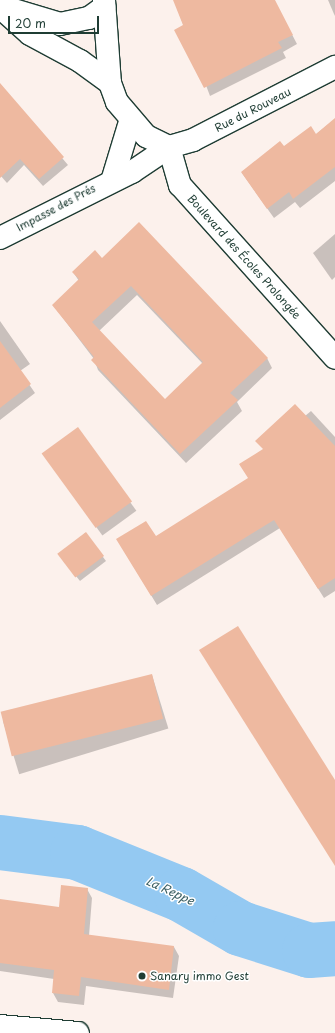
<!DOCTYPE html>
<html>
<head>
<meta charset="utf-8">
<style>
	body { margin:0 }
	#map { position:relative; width:335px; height:1033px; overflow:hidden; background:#fcf1ec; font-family:"Playpen Sans",sans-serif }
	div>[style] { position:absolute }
	.shadow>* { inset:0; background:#0003; transform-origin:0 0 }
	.river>* { height:55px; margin:-27.5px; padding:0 27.5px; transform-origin:27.5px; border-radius:27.5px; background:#94c9f2 }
	.building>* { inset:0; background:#eeb9a0; transform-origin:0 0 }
	.roads { filter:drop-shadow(1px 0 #1f3d34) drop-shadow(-1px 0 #1f3d34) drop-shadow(0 1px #1f3d34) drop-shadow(0 -1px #1f3d34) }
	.minor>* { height:22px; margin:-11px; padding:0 11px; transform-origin:11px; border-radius:11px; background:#fff }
	.major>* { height:22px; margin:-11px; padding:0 11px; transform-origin:11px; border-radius:11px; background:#fff }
	.dots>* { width:11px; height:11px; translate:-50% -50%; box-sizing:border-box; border:2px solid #fff; border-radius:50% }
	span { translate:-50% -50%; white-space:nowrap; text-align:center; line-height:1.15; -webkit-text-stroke:3px #fff; paint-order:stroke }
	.street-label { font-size:11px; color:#1f3d34 }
	.poi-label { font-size:11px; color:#1f3d34 }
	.left { translate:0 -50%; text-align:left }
	.water-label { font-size:12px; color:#3c6064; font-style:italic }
	.scale { position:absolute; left:8px; top:16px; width:91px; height:18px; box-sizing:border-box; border:2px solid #1f3d34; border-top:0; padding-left:5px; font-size:12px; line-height:14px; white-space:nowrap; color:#1f3d34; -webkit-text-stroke:3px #fff; paint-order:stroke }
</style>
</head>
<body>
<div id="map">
	<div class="shadow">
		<div style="clip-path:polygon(174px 0,274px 0,297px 44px,283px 52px,286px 58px,210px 96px)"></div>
		<div style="clip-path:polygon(328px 0,335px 0,335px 16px,334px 14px)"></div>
		<div style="clip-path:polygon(0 84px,68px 165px,43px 186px,24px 165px,7px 183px,0 175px)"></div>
		<div style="clip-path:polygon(335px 119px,335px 181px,300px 208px,295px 202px,274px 218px,242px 173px,284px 148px,315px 135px)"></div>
		<div style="clip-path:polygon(335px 234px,335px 277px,332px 280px,313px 253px)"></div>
		<div style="clip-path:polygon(evenodd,102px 259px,267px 358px,272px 368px,237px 402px,242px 411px,186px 463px,98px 370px,94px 359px,53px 305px,79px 281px,73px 272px,102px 259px,137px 295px,203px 364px,165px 401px,99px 331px,137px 295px)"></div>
		<div style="clip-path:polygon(0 321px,30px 364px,20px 371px,35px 393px,0 420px)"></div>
		<div style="clip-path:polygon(311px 411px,335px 437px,335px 507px,305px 416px)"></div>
		<div style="left:77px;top:429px;width:101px;height:42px;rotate:54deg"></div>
		<div style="clip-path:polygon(249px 479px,335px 568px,335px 591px,324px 598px,280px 528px,157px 605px,117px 539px,156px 538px)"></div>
		<div style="clip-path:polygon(85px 533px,106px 561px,80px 581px,62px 559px)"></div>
		<div style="left:152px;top:675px;width:56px;height:156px;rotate:73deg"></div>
		<div style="clip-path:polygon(87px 889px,92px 898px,89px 936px,174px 947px,179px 956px,173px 998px,86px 986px,84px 1005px,58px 1002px,53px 993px,54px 979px,0 971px,0 900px,60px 908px)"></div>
	</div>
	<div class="river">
		<div style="left:0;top:842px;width:78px;rotate:7.4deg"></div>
		<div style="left:77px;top:852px;width:112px;rotate:22deg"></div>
		<div style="left:181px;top:894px;width:68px;rotate:30deg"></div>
		<div style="left:240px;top:928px;width:72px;rotate:17.7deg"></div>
		<div style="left:309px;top:950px;width:26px;rotate:-4deg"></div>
	</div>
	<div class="building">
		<div style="clip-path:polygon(173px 0,275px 0,293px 35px,278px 42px,282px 48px,204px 88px,174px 30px,183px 25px)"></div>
		<div style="clip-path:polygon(0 83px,64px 157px,39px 179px,20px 159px,0 178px)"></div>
		<div style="clip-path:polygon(335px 118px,335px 167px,293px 199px,289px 192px,267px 209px,241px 172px,280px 141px,284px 146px,311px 126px,316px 134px)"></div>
		<div style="clip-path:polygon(evenodd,139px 222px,268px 358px,230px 393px,238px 400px,180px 454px,91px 360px,94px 357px,52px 305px,79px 279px,72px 272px,95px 250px,102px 258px,139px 222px,131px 286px,203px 362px,165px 399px,92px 322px,131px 286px)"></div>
		<div style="clip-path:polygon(0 341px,31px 384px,0 408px)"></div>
		<div style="clip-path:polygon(295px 404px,335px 446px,335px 578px,318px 589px,274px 520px,151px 596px,116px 539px,146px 521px,156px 536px,248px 478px,239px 464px,263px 449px,255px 441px)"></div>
		<div style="left:78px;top:427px;width:92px;height:45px;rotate:54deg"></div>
		<div style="left:86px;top:532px;width:30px;height:36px;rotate:53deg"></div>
		<div style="clip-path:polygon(238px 626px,335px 780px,335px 866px,199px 650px)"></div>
		<div style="left:152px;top:674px;width:46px;height:156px;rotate:76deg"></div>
		<div style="clip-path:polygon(61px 885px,88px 888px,84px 934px,174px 946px,169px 990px,81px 977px,79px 996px,52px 993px,54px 970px,0 963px,0 899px,59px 907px)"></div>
	</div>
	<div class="roads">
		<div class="minor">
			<div style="left:0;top:7px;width:40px;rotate:42deg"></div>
			<div style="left:30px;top:34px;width:57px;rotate:28.4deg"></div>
			<div style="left:80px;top:61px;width:37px;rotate:36deg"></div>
			<div style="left:7px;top:8px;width:55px;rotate:16.8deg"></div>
			<div style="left:60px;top:24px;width:30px;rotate:-12deg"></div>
			<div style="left:89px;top:18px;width:19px;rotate:-36deg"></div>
			<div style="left:113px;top:178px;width:59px;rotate:-73.1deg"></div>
			<div style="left:0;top:238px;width:148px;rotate:-26.6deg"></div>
			<div style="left:132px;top:172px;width:45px;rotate:-34deg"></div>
			<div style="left:169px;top:147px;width:40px;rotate:74deg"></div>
			<div style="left:180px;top:185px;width:232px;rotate:48.1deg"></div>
		</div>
		<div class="major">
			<div style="left:104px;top:0;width:83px;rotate:85.9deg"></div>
			<div style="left:110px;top:83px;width:20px;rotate:70deg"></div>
			<div style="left:117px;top:102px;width:45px;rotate:49.5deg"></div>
			<div style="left:146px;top:136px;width:25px;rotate:26deg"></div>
			<div style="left:169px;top:147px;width:25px;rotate:-16deg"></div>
			<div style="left:193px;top:140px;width:160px;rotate:-27.2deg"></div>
			<div style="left:0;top:1026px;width:78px;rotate:5.1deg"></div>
		</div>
	</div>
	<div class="dots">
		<div style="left:142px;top:976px;background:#1f3d34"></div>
	</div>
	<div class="street-label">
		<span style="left:253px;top:110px;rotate:-27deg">Rue du Rouveau</span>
		<span style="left:56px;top:208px;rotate:-28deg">Impasse des Prés</span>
		<span style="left:244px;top:257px;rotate:48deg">Boulevard des Écoles Prolongée</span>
	</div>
	<div class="poi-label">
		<span class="left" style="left:150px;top:976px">Sanary immo Gest</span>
	</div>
	<div class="water-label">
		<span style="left:170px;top:891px;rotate:25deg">La Reppe</span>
	</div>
	<div class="scale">20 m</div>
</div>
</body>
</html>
